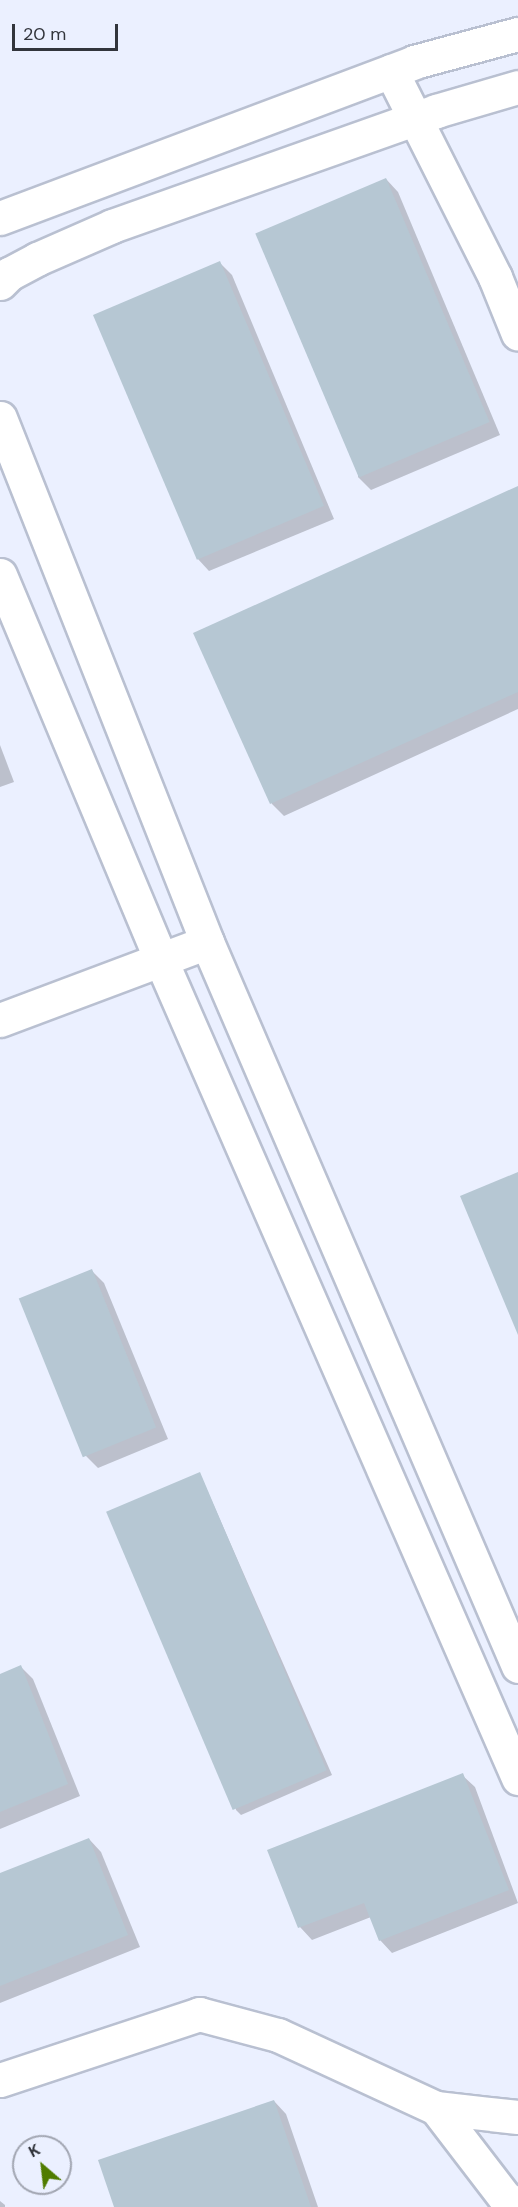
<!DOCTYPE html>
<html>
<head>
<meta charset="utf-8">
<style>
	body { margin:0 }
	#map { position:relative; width:518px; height:2207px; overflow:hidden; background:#ebf0ff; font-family:"DM Sans",sans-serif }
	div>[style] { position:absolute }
	.shadow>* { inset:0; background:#0003 }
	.building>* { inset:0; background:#b6c7d3; transform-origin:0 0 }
	.roads { filter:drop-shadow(2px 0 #b9c0d1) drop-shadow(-2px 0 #b9c0d1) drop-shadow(0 2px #b9c0d1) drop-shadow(0 -2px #b9c0d1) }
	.minor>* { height:33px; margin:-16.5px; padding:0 16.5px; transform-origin:16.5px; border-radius:16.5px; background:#fff }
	span { translate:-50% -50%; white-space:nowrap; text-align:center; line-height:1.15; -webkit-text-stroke:4.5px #ebf0ff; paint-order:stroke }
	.north { position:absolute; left:12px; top:2135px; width:60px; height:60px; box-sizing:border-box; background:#ebf0ff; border:2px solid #a1a5b1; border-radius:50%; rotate:332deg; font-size:16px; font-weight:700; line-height:24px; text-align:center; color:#32353c }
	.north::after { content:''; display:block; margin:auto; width:21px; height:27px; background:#507c00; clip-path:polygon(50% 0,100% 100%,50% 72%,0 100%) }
	.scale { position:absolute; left:12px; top:24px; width:106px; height:27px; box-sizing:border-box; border:3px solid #32353c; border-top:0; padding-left:8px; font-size:18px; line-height:21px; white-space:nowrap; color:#32353c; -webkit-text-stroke:4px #ebf0ff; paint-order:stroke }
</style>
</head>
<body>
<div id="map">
	<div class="shadow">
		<div style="clip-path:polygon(386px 179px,398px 192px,500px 435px,371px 490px,358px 477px)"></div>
		<div style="clip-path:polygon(220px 263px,232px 275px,334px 519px,209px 571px,197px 558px)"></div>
		<div style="clip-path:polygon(518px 487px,518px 709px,284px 816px,272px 804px,195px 634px)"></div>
		<div style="clip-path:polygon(0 745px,14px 782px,0 787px)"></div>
		<div style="clip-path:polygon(92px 1271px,104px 1283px,168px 1439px,98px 1468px,86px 1456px)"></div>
		<div style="clip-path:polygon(200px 1474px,332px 1775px,241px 1815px,236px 1810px)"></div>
		<div style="clip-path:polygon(21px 1667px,33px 1679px,80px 1796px,0 1829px,0 1676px)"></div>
		<div style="clip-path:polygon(462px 1775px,475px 1787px,518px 1903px,392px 1953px,380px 1940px,371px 1917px,312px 1940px,300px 1927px)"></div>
		<div style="clip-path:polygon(89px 1839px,101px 1852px,140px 1947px,0 2003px,0 1875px)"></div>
		<div style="clip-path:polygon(274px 2101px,286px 2114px,318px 2207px,116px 2207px)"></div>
		<div style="clip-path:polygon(0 2201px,5px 2205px,5px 2207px,0 2207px)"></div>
	</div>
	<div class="building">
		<div style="left:386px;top:178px;width:265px;height:142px;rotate:67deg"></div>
		<div style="left:220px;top:261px;width:266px;height:138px;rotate:67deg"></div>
		<div style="clip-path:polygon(518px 486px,518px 692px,270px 804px,193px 633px)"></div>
		<div style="clip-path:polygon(518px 1172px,518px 1335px,460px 1196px)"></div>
		<div style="left:92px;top:1269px;width:171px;height:79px;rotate:68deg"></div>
		<div style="left:200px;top:1472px;width:324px;height:102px;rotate:67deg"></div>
		<div style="clip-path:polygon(21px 1665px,68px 1784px,0 1812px,0 1674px)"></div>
		<div style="clip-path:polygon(463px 1773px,509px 1890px,379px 1941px,364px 1903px,298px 1928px,267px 1850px)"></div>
		<div style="clip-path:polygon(89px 1838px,128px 1935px,0 1986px,0 1873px)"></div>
		<div style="clip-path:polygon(274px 2100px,311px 2207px,114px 2207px,98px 2160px)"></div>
	</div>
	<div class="roads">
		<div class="minor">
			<div style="left:391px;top:71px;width:231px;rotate:63.2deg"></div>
			<div style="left:495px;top:277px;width:61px;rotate:68deg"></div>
			<div style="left:0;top:218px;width:442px;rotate:-20.6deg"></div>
			<div style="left:414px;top:62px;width:108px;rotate:-15.1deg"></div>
			<div style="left:0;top:283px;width:13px;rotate:-45deg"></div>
			<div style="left:9px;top:274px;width:32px;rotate:-28deg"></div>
			<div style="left:37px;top:259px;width:82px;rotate:-23.7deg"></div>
			<div style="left:112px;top:226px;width:344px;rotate:-19.5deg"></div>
			<div style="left:436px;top:111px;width:85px;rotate:-16.3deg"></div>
			<div style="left:0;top:418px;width:563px;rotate:68.44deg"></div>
			<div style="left:207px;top:942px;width:788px;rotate:66.75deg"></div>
			<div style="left:0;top:575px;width:415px;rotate:67.3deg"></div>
			<div style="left:160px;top:958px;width:895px;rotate:66.41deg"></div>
			<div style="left:0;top:1020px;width:221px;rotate:-20.6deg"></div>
			<div style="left:0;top:2080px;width:210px;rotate:-18.3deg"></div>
			<div style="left:199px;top:2014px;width:82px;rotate:14.9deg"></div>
			<div style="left:278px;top:2035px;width:174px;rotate:24.8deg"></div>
			<div style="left:436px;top:2108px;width:82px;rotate:6.3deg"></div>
			<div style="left:436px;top:2108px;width:113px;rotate:52.5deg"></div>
			<div style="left:505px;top:2198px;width:15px;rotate:28deg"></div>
		</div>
	</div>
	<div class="north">K</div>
	<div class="scale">20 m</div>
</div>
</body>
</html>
